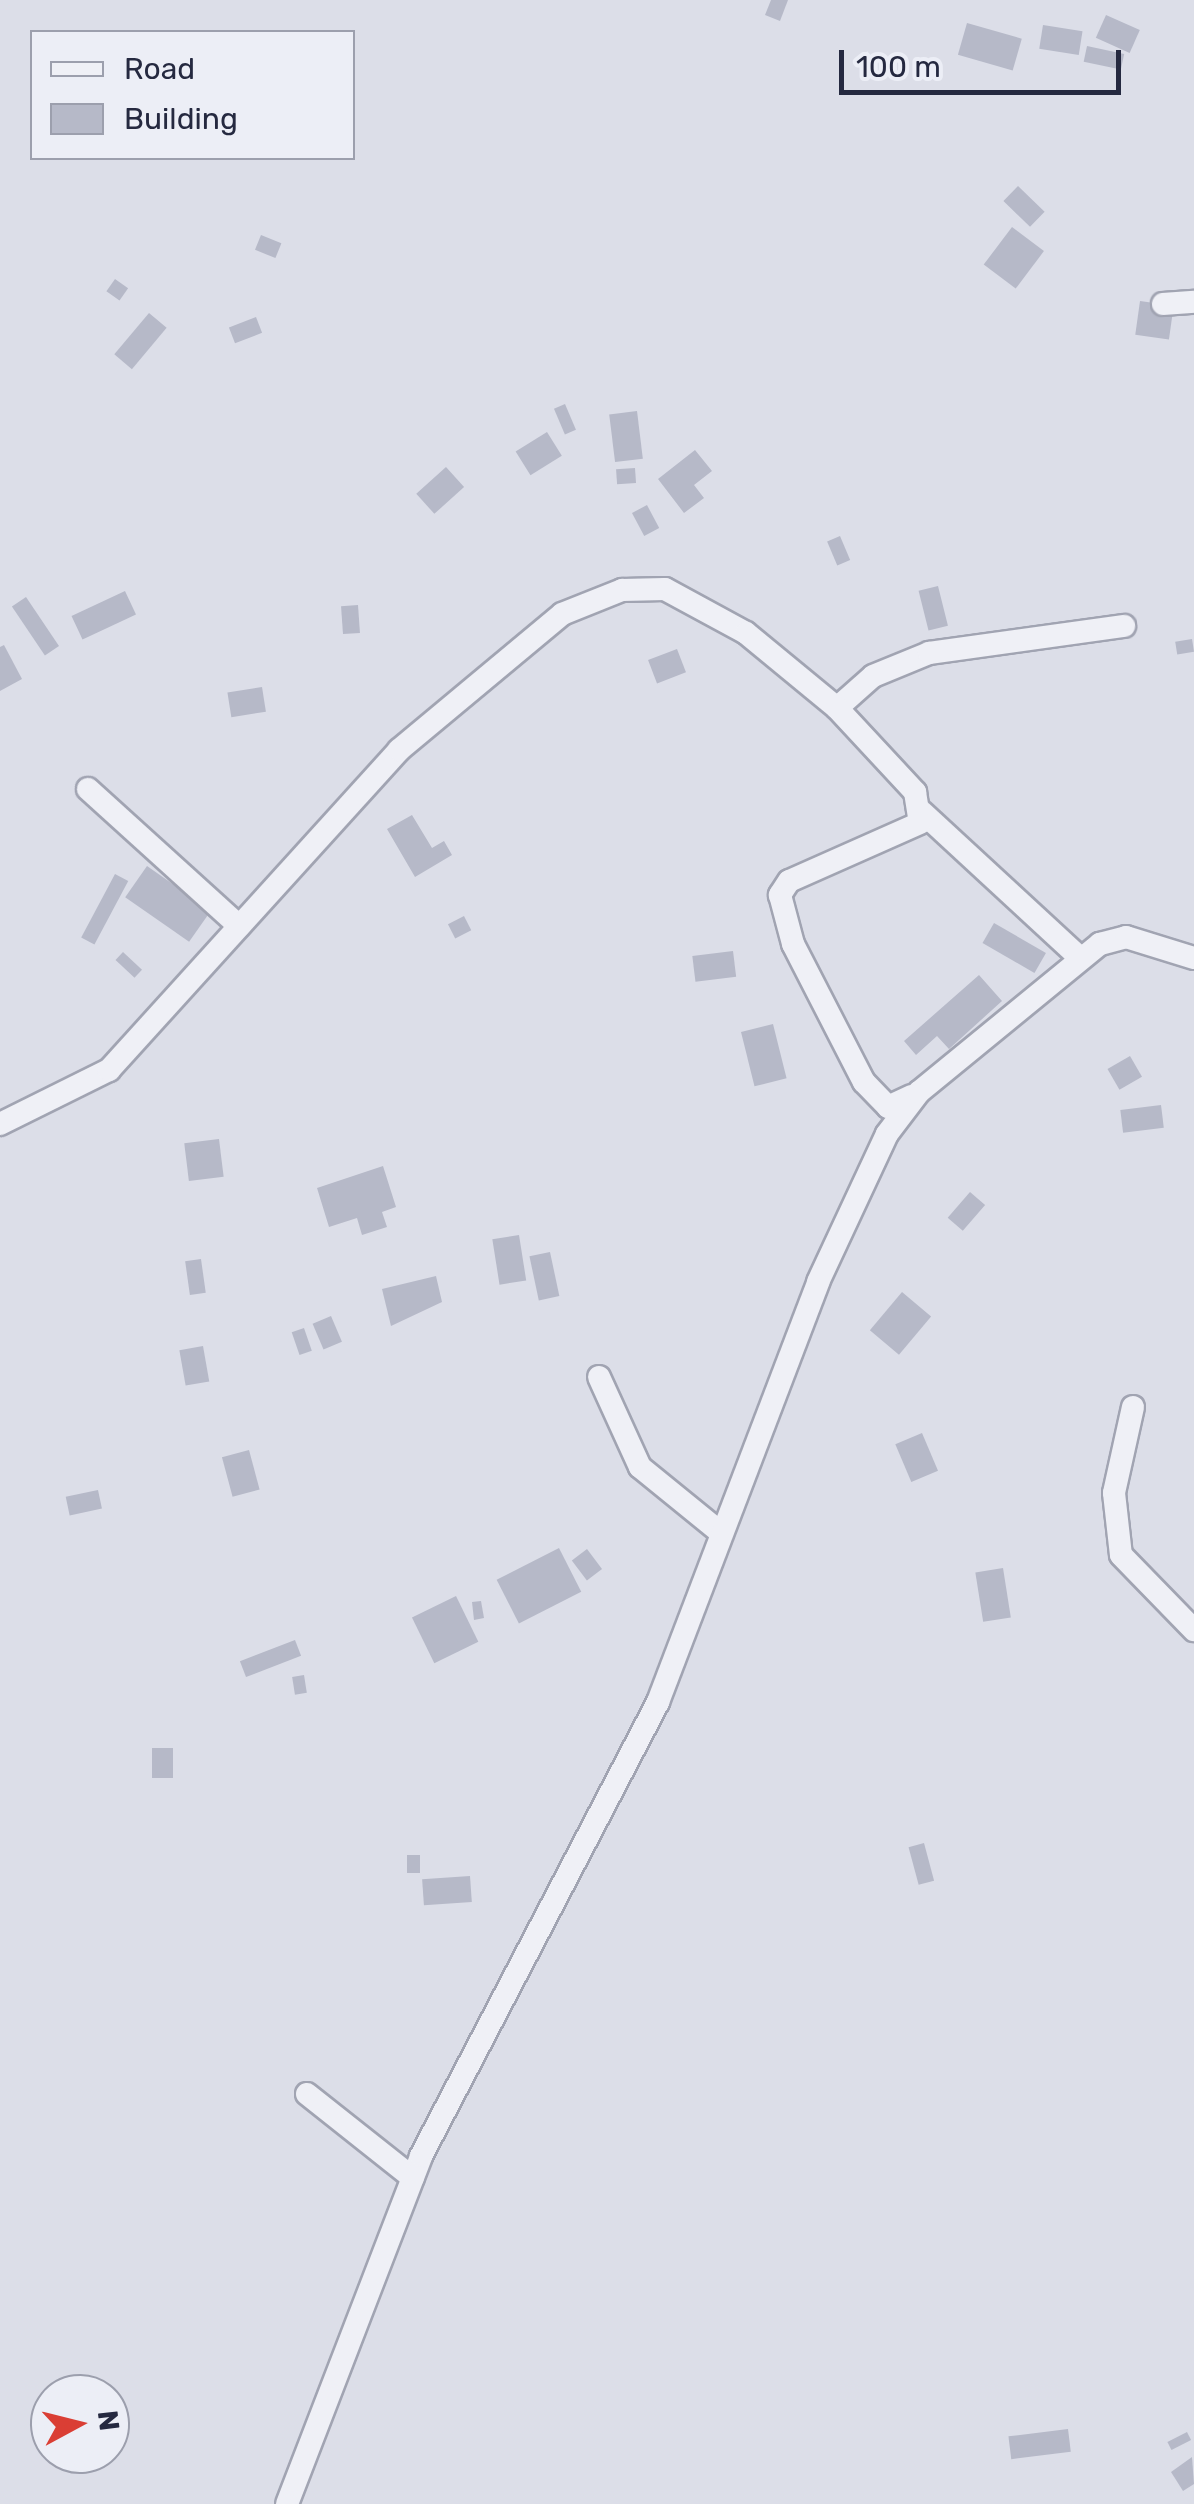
<!DOCTYPE html>
<html>
<head>
<meta charset="utf-8">
<style>
	body { margin:0 }
	#map { position:relative; width:1194px; height:2504px; overflow:hidden; background:#dcdee8; font-family:Rubik,sans-serif }
	div>[style] { position:absolute }
	.building>* { inset:0; background:#b6b9c8; transform-origin:0 0 }
	.roads { filter:drop-shadow(2px 0 #a1a4b2) drop-shadow(-2px 0 #a1a4b2) drop-shadow(0 2px #a1a4b2) drop-shadow(0 -2px #a1a4b2) }
	.street>* { height:22px; margin:-11px; padding:0 11px; transform-origin:11px; border-radius:11px; background:#eff0f6 }
	span { translate:-50% -50%; white-space:nowrap; text-align:center; line-height:1.15; -webkit-text-stroke:10px #eceef6; paint-order:stroke }
	.legend { position:absolute; left:30px; top:30px; width:325px; height:130px; box-sizing:border-box; background:#eceef6; border:2px solid #9c9fad; margin:0; padding:12px 18px; list-style:none; font-size:30px; color:#252940 }
	.legend li { display:flex; align-items:center; gap:20px; height:50px }
	.legend b { width:50px; border:2px solid #9c9fad }
	.north { position:absolute; left:30px; top:2374px; width:100px; height:100px; box-sizing:border-box; background:#eceef6; border:2px solid #9c9fad; border-radius:50%; rotate:83deg; font-size:28px; font-weight:700; line-height:40px; text-align:center; color:#252940 }
	.north::after { content:''; display:block; margin:auto; width:35px; height:45px; background:#da3e34; clip-path:polygon(50% 0,100% 100%,50% 72%,0 100%) }
	.scale { position:absolute; left:839px; top:50px; width:282px; height:45px; box-sizing:border-box; border:5px solid #252940; border-top:0; padding-left:12px; font-size:30px; line-height:35px; white-space:nowrap; color:#252940; -webkit-text-stroke:8px #eceef6; paint-order:stroke }
</style>
</head>
<body>
<div id="map">
	<div class="building">
		<div style="clip-path:polygon(771px 0,788px 0,780px 21px,765px 15px)"></div>
		<div style="left:1106px;top:15px;width:37px;height:25px;rotate:24deg"></div>
		<div style="left:967px;top:23px;width:57px;height:33px;rotate:16deg"></div>
		<div style="left:1043px;top:25px;width:40px;height:24px;rotate:9deg"></div>
		<div style="left:1087px;top:46px;width:38px;height:16px;rotate:12deg"></div>
		<div style="left:1018px;top:186px;width:37px;height:21px;rotate:44deg"></div>
		<div style="left:1012px;top:227px;width:40px;height:47px;rotate:37deg"></div>
		<div style="left:261px;top:235px;width:22px;height:16px;rotate:22deg"></div>
		<div style="left:115px;top:279px;width:16px;height:15px;rotate:35deg"></div>
		<div style="left:1140px;top:301px;width:34px;height:34px;rotate:8deg"></div>
		<div style="left:149px;top:313px;width:23px;height:54px;rotate:40deg"></div>
		<div style="left:256px;top:317px;width:17px;height:29px;rotate:69deg"></div>
		<div style="left:565px;top:404px;width:28px;height:12px;rotate:67deg"></div>
		<div style="left:637px;top:411px;width:48px;height:28px;rotate:83deg"></div>
		<div style="left:547px;top:432px;width:28px;height:37px;rotate:58deg"></div>
		<div style="clip-path:polygon(695px 450px,712px 471px,694px 485px,704px 498px,684px 513px,658px 479px)"></div>
		<div style="left:446px;top:467px;width:27px;height:40px;rotate:48deg"></div>
		<div style="left:635px;top:468px;width:15px;height:19px;rotate:86deg"></div>
		<div style="left:647px;top:505px;width:26px;height:17px;rotate:62deg"></div>
		<div style="left:840px;top:536px;width:26px;height:14px;rotate:67deg"></div>
		<div style="left:938px;top:586px;width:41px;height:20px;rotate:76deg"></div>
		<div style="left:125px;top:591px;width:26px;height:59px;rotate:65deg"></div>
		<div style="left:26px;top:597px;width:59px;height:17px;rotate:56deg"></div>
		<div style="left:358px;top:605px;width:28px;height:17px;rotate:86deg"></div>
		<div style="left:1192px;top:639px;width:13px;height:17px;rotate:81deg"></div>
		<div style="clip-path:polygon(4px 645px,22px 679px,0 691px,0 647px)"></div>
		<div style="left:677px;top:649px;width:25px;height:31px;rotate:69deg"></div>
		<div style="left:262px;top:687px;width:25px;height:35px;rotate:81deg"></div>
		<div style="clip-path:polygon(412px 815px,432px 848px,444px 841px,452px 855px,415px 877px,387px 829px)"></div>
		<div style="left:147px;top:866px;width:78px;height:38px;rotate:35deg"></div>
		<div style="left:115px;top:874px;width:15px;height:72px;rotate:28deg"></div>
		<div style="left:464px;top:916px;width:16px;height:18px;rotate:63deg"></div>
		<div style="left:994px;top:923px;width:60px;height:23px;rotate:30deg"></div>
		<div style="left:733px;top:951px;width:26px;height:41px;rotate:83deg"></div>
		<div style="left:123px;top:952px;width:26px;height:11px;rotate:43deg"></div>
		<div style="clip-path:polygon(979px 975px,1002px 1001px,949px 1049px,937px 1036px,916px 1055px,904px 1041px)"></div>
		<div style="left:773px;top:1024px;width:56px;height:33px;rotate:76deg"></div>
		<div style="left:1130px;top:1056px;width:24px;height:26px;rotate:60deg"></div>
		<div style="left:1161px;top:1105px;width:23px;height:41px;rotate:83deg"></div>
		<div style="left:219px;top:1139px;width:38px;height:35px;rotate:83deg"></div>
		<div style="clip-path:polygon(383px 1166px,396px 1207px,382px 1212px,387px 1227px,362px 1235px,357px 1218px,329px 1227px,317px 1188px)"></div>
		<div style="left:970px;top:1192px;width:20px;height:34px;rotate:41deg"></div>
		<div style="left:519px;top:1235px;width:46px;height:27px;rotate:81deg"></div>
		<div style="left:550px;top:1252px;width:45px;height:21px;rotate:78deg"></div>
		<div style="left:201px;top:1259px;width:34px;height:16px;rotate:82deg"></div>
		<div style="clip-path:polygon(436px 1276px,442px 1302px,391px 1326px,382px 1289px)"></div>
		<div style="left:902px;top:1292px;width:38px;height:50px;rotate:40deg"></div>
		<div style="left:331px;top:1316px;width:28px;height:20px;rotate:67deg"></div>
		<div style="left:304px;top:1328px;width:24px;height:13px;rotate:71deg"></div>
		<div style="left:203px;top:1346px;width:36px;height:24px;rotate:80deg"></div>
		<div style="left:922px;top:1433px;width:41px;height:29px;rotate:67deg"></div>
		<div style="left:249px;top:1450px;width:41px;height:28px;rotate:75deg"></div>
		<div style="left:98px;top:1490px;width:19px;height:33px;rotate:78deg"></div>
		<div style="left:559px;top:1548px;width:49px;height:70px;rotate:63deg"></div>
		<div style="left:587px;top:1549px;width:25px;height:19px;rotate:53deg"></div>
		<div style="left:1003px;top:1568px;width:50px;height:28px;rotate:81deg"></div>
		<div style="left:456px;top:1596px;width:51px;height:49px;rotate:64deg"></div>
		<div style="clip-path:polygon(481px 1601px,484px 1618px,474px 1620px,472px 1602px)"></div>
		<div style="left:295px;top:1640px;width:17px;height:59px;rotate:69deg"></div>
		<div style="left:304px;top:1675px;width:18px;height:12px;rotate:81deg"></div>
		<div style="left:152px;top:1748px;width:21px;height:30px"></div>
		<div style="left:924px;top:1843px;width:39px;height:16px;rotate:75deg"></div>
		<div style="left:407px;top:1855px;width:13px;height:18px"></div>
		<div style="left:470px;top:1876px;width:26px;height:48px;rotate:86deg"></div>
		<div style="left:1068px;top:2429px;width:23px;height:60px;rotate:83deg"></div>
		<div style="left:1187px;top:2432px;width:9px;height:22px;rotate:63deg"></div>
		<div style="clip-path:polygon(1192px 2457px,1194px 2484px,1183px 2491px,1171px 2472px)"></div>
	</div>
	<div class="roads">
		<div class="street">
			<div style="left:1163px;top:304px;width:31px;rotate:-4deg"></div>
			<div style="left:837px;top:708px;width:48px;rotate:-41.6deg"></div>
			<div style="left:873px;top:676px;width:61px;rotate:-22.3deg"></div>
			<div style="left:929px;top:653px;width:197px;rotate:-7.9deg"></div>
			<div style="left:88px;top:789px;width:204px;rotate:42.2deg"></div>
			<div style="left:922px;top:812px;width:214px;rotate:42.7deg"></div>
			<div style="left:0;top:1124px;width:122px;rotate:-26.4deg"></div>
			<div style="left:109px;top:1070px;width:432px;rotate:-47.8deg"></div>
			<div style="left:399px;top:750px;width:212px;rotate:-39.8deg"></div>
			<div style="left:562px;top:614px;width:65px;rotate:-21.8deg"></div>
			<div style="left:622px;top:590px;width:43px;rotate:-1.3deg"></div>
			<div style="left:665px;top:589px;width:92px;rotate:28.5deg"></div>
			<div style="left:746px;top:633px;width:118px;rotate:39.5deg"></div>
			<div style="left:837px;top:708px;width:115px;rotate:47.1deg"></div>
			<div style="left:915px;top:792px;width:31px;rotate:81deg"></div>
			<div style="left:920px;top:823px;width:143px;rotate:156.1deg"></div>
			<div style="left:789px;top:881px;width:17px;rotate:123deg"></div>
			<div style="left:780px;top:895px;width:51px;rotate:75.1deg"></div>
			<div style="left:793px;top:944px;width:155px;rotate:62.8deg"></div>
			<div style="left:864px;top:1082px;width:35px;rotate:46deg"></div>
			<div style="left:888px;top:1107px;width:26px;rotate:-25deg"></div>
			<div style="left:599px;top:1377px;width:99px;rotate:65.5deg"></div>
			<div style="left:640px;top:1467px;width:103px;rotate:39.1deg"></div>
			<div style="left:1133px;top:1407px;width:88px;rotate:102.5deg"></div>
			<div style="left:1114px;top:1493px;width:62px;rotate:83.6deg"></div>
			<div style="left:1121px;top:1555px;width:105px;rotate:45.8deg"></div>
			<div style="left:307px;top:2094px;width:135px;rotate:38.4deg"></div>
			<div style="left:287px;top:2504px;width:373px;rotate:-68.9deg"></div>
			<div style="left:421px;top:2156px;width:512px;rotate:-62.43deg"></div>
			<div style="left:658px;top:1702px;width:449px;rotate:-69.1deg"></div>
			<div style="left:818px;top:1282px;width:163px;rotate:-65deg"></div>
			<div style="left:887px;top:1134px;width:53px;rotate:-52.7deg"></div>
			<div style="left:919px;top:1092px;width:234px;rotate:-39.3deg"></div>
			<div style="left:1100px;top:944px;width:27px;rotate:-15deg"></div>
			<div style="left:1126px;top:937px;width:71px;rotate:17.2deg"></div>
		</div>
	</div>
	<ul class="legend">
	<li><b style="height:12px;background:#eff0f6"></b>Road</li>
	<li><b style="height:28px;background:#b6b9c8"></b>Building</li>
	</ul>
	<div class="north">N</div>
	<div class="scale">100 m</div>
</div>
</body>
</html>
